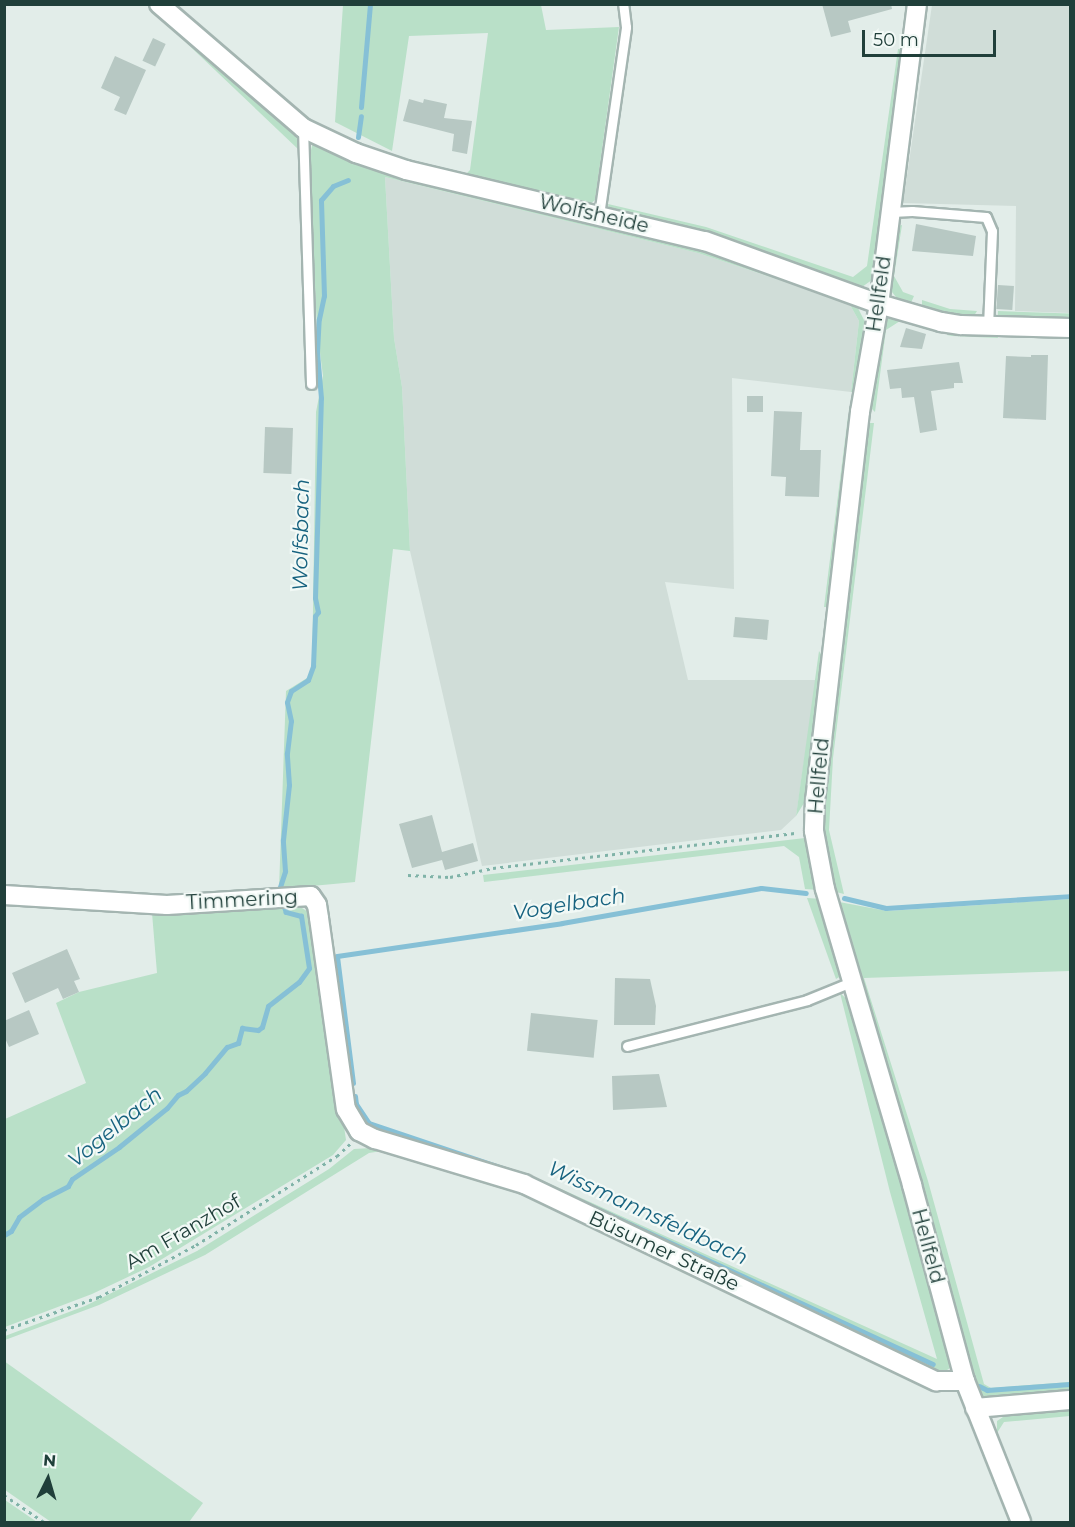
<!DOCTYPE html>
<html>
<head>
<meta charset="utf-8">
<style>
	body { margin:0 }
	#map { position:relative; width:1075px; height:1527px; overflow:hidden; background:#e2ede9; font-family:Montserrat,sans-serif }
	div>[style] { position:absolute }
	.built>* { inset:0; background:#d0ddd8 }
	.green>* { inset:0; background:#b9e0c8; transform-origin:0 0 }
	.stream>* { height:5px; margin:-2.5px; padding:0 2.5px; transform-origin:2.5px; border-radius:2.5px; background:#86c0d6 }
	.building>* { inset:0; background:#b7c8c3; transform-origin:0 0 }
	.path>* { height:3px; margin-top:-1.5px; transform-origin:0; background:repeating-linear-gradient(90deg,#80b3a8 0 3px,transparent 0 7.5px) }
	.roads { filter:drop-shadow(2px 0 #a4b5b1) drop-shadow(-2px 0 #a4b5b1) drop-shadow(0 2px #a4b5b1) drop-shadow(0 -2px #a4b5b1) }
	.service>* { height:9px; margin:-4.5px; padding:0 4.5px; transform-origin:4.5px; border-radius:4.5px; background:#fff }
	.minor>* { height:18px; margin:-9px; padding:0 9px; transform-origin:9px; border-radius:9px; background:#fff }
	span { translate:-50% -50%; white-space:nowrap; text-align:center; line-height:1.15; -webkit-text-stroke:4.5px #f2f9f6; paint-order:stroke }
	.street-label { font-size:20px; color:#203f3a }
	.water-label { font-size:21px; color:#16627f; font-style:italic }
	.frame { position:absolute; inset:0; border:6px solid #203f3a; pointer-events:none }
	.north { position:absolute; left:18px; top:1449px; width:60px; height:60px; -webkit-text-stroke:4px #f2f9f6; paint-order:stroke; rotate:5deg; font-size:16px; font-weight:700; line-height:24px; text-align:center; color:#203f3a }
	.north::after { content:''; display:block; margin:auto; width:21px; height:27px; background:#203f3a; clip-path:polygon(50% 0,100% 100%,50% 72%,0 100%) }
	.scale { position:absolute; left:862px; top:30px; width:134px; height:27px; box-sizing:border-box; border:3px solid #203f3a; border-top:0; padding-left:8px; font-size:18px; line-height:21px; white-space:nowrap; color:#203f3a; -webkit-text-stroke:4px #f2f9f6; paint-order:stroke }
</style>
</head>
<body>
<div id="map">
	<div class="built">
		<div style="clip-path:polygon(932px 5px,1070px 5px,1070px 313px,1015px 311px,1016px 206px,903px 203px)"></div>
		<div style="clip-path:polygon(385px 177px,698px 253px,849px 303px,859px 321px,851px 392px,732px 378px,734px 589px,665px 582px,688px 680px,816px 680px,796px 816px,781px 830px,482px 866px,410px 551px,402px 387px,394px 338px)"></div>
	</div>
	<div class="green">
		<div style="clip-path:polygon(343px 5px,541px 5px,546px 30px,619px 27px,595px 200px,587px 207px,463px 177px,470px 170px,488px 33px,409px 36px,392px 151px,335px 122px)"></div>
		<div style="clip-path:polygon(182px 31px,289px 126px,297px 136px,299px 150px,177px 34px)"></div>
		<div style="clip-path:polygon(898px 49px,907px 50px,876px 277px,862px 287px,850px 286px,609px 211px,608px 204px,706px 227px,853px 277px,867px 266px)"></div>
		<div style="clip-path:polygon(313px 142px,702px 247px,854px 300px,867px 326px,856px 392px,851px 392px,859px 321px,849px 303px,698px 253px,385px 177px,394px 338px,402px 387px,410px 551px,393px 549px,355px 882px,279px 889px,286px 691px,312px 675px,316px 412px,323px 376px,317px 329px,309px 158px)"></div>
		<div style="clip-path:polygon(902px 225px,894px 276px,903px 292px,914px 296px,910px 305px,900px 302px,892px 292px,887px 277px,894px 227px)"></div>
		<div style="clip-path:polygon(922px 300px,950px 309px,977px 311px,972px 319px,922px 309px)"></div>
		<div style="left:998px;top:311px;width:72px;height:9px;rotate:2deg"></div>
		<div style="clip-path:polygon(899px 316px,936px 326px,938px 332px,900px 321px,886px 330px,875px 412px,868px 405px,880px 327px,889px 318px)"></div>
		<div style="clip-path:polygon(947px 329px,996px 332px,998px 338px,952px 336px,947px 335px)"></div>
		<div style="clip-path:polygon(848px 416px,852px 420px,831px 607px,824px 607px)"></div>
		<div style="clip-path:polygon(866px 423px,874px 423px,833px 758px,829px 830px,844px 894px,832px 891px,822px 839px,821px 816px)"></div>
		<div style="clip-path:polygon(819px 651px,825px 661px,809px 795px,796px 816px)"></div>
		<div style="clip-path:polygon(805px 838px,811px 845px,819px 890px,805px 889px,799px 857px,784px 846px,484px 882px,483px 875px)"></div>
		<div style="clip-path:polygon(807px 898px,822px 899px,842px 968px,841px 976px,836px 979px)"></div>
		<div style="clip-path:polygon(1070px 899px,1070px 971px,864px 978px,928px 1181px,984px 1384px,991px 1388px,1070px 1382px,1070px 1398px,992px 1403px,977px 1393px,834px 901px,887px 911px)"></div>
		<div style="clip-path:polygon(294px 903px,313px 915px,346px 1140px,333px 1155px,149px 1267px,92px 1294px,5px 1327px,5px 1119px,86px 1083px,56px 1003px,79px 992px,157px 973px,152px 913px)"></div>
		<div style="clip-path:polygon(840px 993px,850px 1002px,951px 1354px,950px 1368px,941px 1374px,707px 1264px,537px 1178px,937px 1359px,890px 1192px)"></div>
		<div style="clip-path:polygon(371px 1148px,388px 1150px,369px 1153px,205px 1255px,99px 1305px,5px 1340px,5px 1336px,85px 1306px,197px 1251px,329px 1169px,354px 1149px)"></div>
		<div style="clip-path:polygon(4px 1361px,203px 1503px,189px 1522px,51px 1522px,5px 1490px)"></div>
		<div style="clip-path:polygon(1070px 1409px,1070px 1416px,1004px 1422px,997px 1433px,997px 1421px,1006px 1415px)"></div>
		<div style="clip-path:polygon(4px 1500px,5px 1500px,37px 1522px,5px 1522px)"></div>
	</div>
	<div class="stream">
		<div style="left:361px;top:107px;width:103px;rotate:-85deg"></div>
		<div style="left:358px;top:137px;width:21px;rotate:-82deg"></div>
		<div style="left:278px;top:893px;width:23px;rotate:-72deg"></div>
		<div style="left:285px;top:871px;width:31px;rotate:-94deg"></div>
		<div style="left:283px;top:840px;width:55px;rotate:-83.8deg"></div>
		<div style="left:289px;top:785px;width:32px;rotate:-94deg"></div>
		<div style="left:287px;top:753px;width:32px;rotate:-83deg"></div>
		<div style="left:291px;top:721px;width:19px;rotate:-102deg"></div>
		<div style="left:287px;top:702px;width:12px;rotate:-70deg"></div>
		<div style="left:291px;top:691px;width:20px;rotate:-33deg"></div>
		<div style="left:308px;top:680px;width:15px;rotate:-70deg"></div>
		<div style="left:313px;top:666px;width:50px;rotate:-87.7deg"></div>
		<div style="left:315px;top:616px;width:5px;rotate:-53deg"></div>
		<div style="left:318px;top:612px;width:14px;rotate:-102deg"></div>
		<div style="left:315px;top:598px;width:200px;rotate:-88.3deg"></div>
		<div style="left:321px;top:398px;width:46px;rotate:-95deg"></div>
		<div style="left:317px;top:352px;width:33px;rotate:-87deg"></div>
		<div style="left:319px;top:319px;width:24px;rotate:-78deg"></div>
		<div style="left:324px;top:296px;width:96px;rotate:-91.8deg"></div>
		<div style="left:321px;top:200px;width:18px;rotate:-49deg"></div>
		<div style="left:333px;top:186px;width:16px;rotate:-22deg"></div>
		<div style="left:844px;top:898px;width:43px;rotate:13.4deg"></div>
		<div style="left:886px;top:908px;width:184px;rotate:-3.7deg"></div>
		<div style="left:353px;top:1083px;width:128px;rotate:-97.2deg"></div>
		<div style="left:337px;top:956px;width:227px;rotate:-8.3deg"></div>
		<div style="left:562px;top:923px;width:202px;rotate:-10deg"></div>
		<div style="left:761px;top:888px;width:45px;rotate:6.3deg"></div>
		<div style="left:355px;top:1096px;width:8px;rotate:83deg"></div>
		<div style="left:356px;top:1104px;width:23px;rotate:56deg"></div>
		<div style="left:369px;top:1123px;width:148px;rotate:18.6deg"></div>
		<div style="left:526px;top:1176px;width:448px;rotate:24.8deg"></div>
		<div style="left:4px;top:1235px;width:8px;rotate:-30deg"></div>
		<div style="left:11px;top:1231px;width:16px;rotate:-60deg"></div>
		<div style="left:19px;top:1217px;width:30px;rotate:-37deg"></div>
		<div style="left:43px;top:1199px;width:28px;rotate:-27deg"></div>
		<div style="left:68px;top:1186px;width:8px;rotate:-60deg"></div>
		<div style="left:72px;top:1179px;width:57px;rotate:-34.2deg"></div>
		<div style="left:119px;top:1147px;width:62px;rotate:-39.1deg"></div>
		<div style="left:167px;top:1108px;width:17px;rotate:-50deg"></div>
		<div style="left:178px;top:1095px;width:9px;rotate:-27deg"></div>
		<div style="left:186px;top:1091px;width:26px;rotate:-43deg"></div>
		<div style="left:205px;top:1073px;width:34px;rotate:-50deg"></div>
		<div style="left:227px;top:1047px;width:12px;rotate:-20deg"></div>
		<div style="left:238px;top:1043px;width:16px;rotate:-75deg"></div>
		<div style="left:242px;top:1028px;width:16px;rotate:7deg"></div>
		<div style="left:258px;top:1030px;width:5px;rotate:-37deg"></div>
		<div style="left:262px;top:1027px;width:22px;rotate:-74deg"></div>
		<div style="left:268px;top:1006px;width:39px;rotate:-38deg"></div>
		<div style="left:299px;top:982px;width:17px;rotate:-54deg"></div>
		<div style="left:309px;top:968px;width:53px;rotate:-98.7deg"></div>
		<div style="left:301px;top:916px;width:16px;rotate:-165deg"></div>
		<div style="left:286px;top:912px;width:8px;rotate:-113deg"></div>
		<div style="left:979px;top:1386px;width:9px;rotate:27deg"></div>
		<div style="left:987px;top:1390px;width:83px;rotate:-4.1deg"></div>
	</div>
	<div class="building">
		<div style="clip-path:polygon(822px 4px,891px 4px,892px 9px,848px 21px,851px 32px,831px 37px)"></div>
		<div style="left:153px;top:38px;width:14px;height:25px;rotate:25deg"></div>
		<div style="clip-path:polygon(115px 56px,146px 70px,126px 115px,114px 110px,120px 97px,101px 88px)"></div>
		<div style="clip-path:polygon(409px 99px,423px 103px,424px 99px,447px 104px,444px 118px,472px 121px,467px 154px,452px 151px,454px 134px,403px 121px)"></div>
		<div style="clip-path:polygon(916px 224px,976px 236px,973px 256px,912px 251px)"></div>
		<div style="left:998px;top:285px;width:16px;height:24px;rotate:4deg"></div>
		<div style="clip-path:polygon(906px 328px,926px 334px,922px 349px,900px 347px)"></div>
		<div style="clip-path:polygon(1031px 355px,1048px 355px,1046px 420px,1003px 418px,1006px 356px,1031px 357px)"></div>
		<div style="clip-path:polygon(959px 362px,963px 383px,954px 383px,954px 388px,931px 391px,937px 430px,920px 433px,914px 397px,902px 398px,901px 388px,890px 389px,887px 370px)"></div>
		<div style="left:747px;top:396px;width:16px;height:16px"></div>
		<div style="clip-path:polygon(774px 411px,802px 412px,800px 450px,821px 450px,819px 497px,785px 496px,786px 477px,771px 476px)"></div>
		<div style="left:265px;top:427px;width:28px;height:46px;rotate:2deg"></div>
		<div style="left:735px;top:617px;width:34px;height:20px;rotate:5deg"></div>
		<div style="clip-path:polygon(432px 815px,442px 852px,473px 843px,478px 861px,445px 870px,442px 860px,412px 868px,399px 824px)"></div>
		<div style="clip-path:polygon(67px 949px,80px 979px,74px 981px,79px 992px,63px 999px,58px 988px,25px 1003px,12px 973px)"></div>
		<div style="clip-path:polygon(615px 978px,650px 979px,656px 1006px,655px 1025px,614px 1025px)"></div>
		<div style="clip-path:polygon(29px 1010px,39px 1034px,9px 1047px,4px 1036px,4px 1021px)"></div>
		<div style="left:531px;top:1013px;width:67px;height:38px;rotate:6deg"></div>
		<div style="clip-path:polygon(659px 1074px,667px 1107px,613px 1110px,612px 1076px)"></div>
	</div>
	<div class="path">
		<div style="left:408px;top:875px;width:42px;rotate:2.7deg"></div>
		<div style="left:450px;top:877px;width:44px;rotate:-11.8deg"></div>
		<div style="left:493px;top:868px;width:306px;rotate:-6.6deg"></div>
		<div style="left:4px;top:1330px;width:101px;rotate:-19.2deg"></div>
		<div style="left:99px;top:1297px;width:110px;rotate:-28.2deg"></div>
		<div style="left:196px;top:1245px;width:167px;rotate:-32.3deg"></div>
		<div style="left:337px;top:1156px;width:18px;rotate:-43deg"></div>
		<div style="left:4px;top:1495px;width:48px;rotate:34deg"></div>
	</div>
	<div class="roads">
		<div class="service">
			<div style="left:303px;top:128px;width:256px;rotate:88.2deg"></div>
			<div style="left:891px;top:212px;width:21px;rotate:-3deg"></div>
			<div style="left:912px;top:211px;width:74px;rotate:4.6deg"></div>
			<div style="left:986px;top:217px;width:15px;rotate:67deg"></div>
			<div style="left:992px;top:231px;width:95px;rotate:92.4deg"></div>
			<div style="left:599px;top:215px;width:190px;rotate:-81.8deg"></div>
			<div style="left:626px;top:27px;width:23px;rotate:-97deg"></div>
			<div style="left:627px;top:1046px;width:186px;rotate:-14.3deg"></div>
			<div style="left:807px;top:1000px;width:48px;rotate:-22.2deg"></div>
		</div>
		<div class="minor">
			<div style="left:159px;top:4px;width:190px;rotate:40.7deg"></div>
			<div style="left:303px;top:128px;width:59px;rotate:25.3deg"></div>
			<div style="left:356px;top:153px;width:53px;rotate:18.8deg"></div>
			<div style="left:406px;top:170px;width:307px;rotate:13.4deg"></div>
			<div style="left:705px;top:241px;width:185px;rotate:19.9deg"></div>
			<div style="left:879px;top:304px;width:65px;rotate:16.2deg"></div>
			<div style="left:941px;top:322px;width:20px;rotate:9deg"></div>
			<div style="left:961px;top:325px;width:109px;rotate:1.6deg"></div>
			<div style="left:917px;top:4px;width:302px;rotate:97.2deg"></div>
			<div style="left:879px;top:304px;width:110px;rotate:100deg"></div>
			<div style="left:860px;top:412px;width:390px;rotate:96.6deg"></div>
			<div style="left:815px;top:799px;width:32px;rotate:92deg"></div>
			<div style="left:814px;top:831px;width:59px;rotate:79.3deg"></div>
			<div style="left:825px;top:889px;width:309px;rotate:73.6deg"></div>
			<div style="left:912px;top:1185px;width:203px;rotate:74.9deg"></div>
			<div style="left:965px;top:1381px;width:152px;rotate:68.3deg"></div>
			<div style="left:4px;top:895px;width:163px;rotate:3.5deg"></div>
			<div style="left:167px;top:905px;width:144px;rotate:-3.6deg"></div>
			<div style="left:311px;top:896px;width:11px;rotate:56deg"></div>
			<div style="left:317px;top:905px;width:13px;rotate:81deg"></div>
			<div style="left:319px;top:918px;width:193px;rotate:82deg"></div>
			<div style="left:346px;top:1109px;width:26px;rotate:59deg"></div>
			<div style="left:359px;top:1131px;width:18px;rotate:27deg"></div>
			<div style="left:375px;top:1139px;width:156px;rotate:16.8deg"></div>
			<div style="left:524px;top:1184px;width:457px;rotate:25.6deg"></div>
			<div style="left:936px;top:1381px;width:29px"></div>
			<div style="left:975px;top:1408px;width:95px;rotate:-4.8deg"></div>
		</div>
	</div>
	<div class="street-label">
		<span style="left:594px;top:214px;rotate:13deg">Wolfsheide</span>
		<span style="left:879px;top:294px;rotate:-82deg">Hellfeld</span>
		<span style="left:819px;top:776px;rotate:-85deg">Hellfeld</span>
		<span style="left:242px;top:900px;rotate:-3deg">Timmering</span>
		<span style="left:183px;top:1232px;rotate:-30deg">Am Franzhof</span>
		<span style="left:928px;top:1246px;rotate:75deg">Hellfeld</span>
		<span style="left:664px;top:1251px;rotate:25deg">Büsumer Straße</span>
	</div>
	<div class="water-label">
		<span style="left:301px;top:535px;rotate:-89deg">Wolfsbach</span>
		<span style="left:569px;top:904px;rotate:-9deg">Vogelbach</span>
		<span style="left:115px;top:1127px;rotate:-39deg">Vogelbach</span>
		<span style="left:648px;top:1213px;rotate:25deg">Wissmannsfeldbach</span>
	</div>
	<div class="frame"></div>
	<div class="north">N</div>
	<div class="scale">50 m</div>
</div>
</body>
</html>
